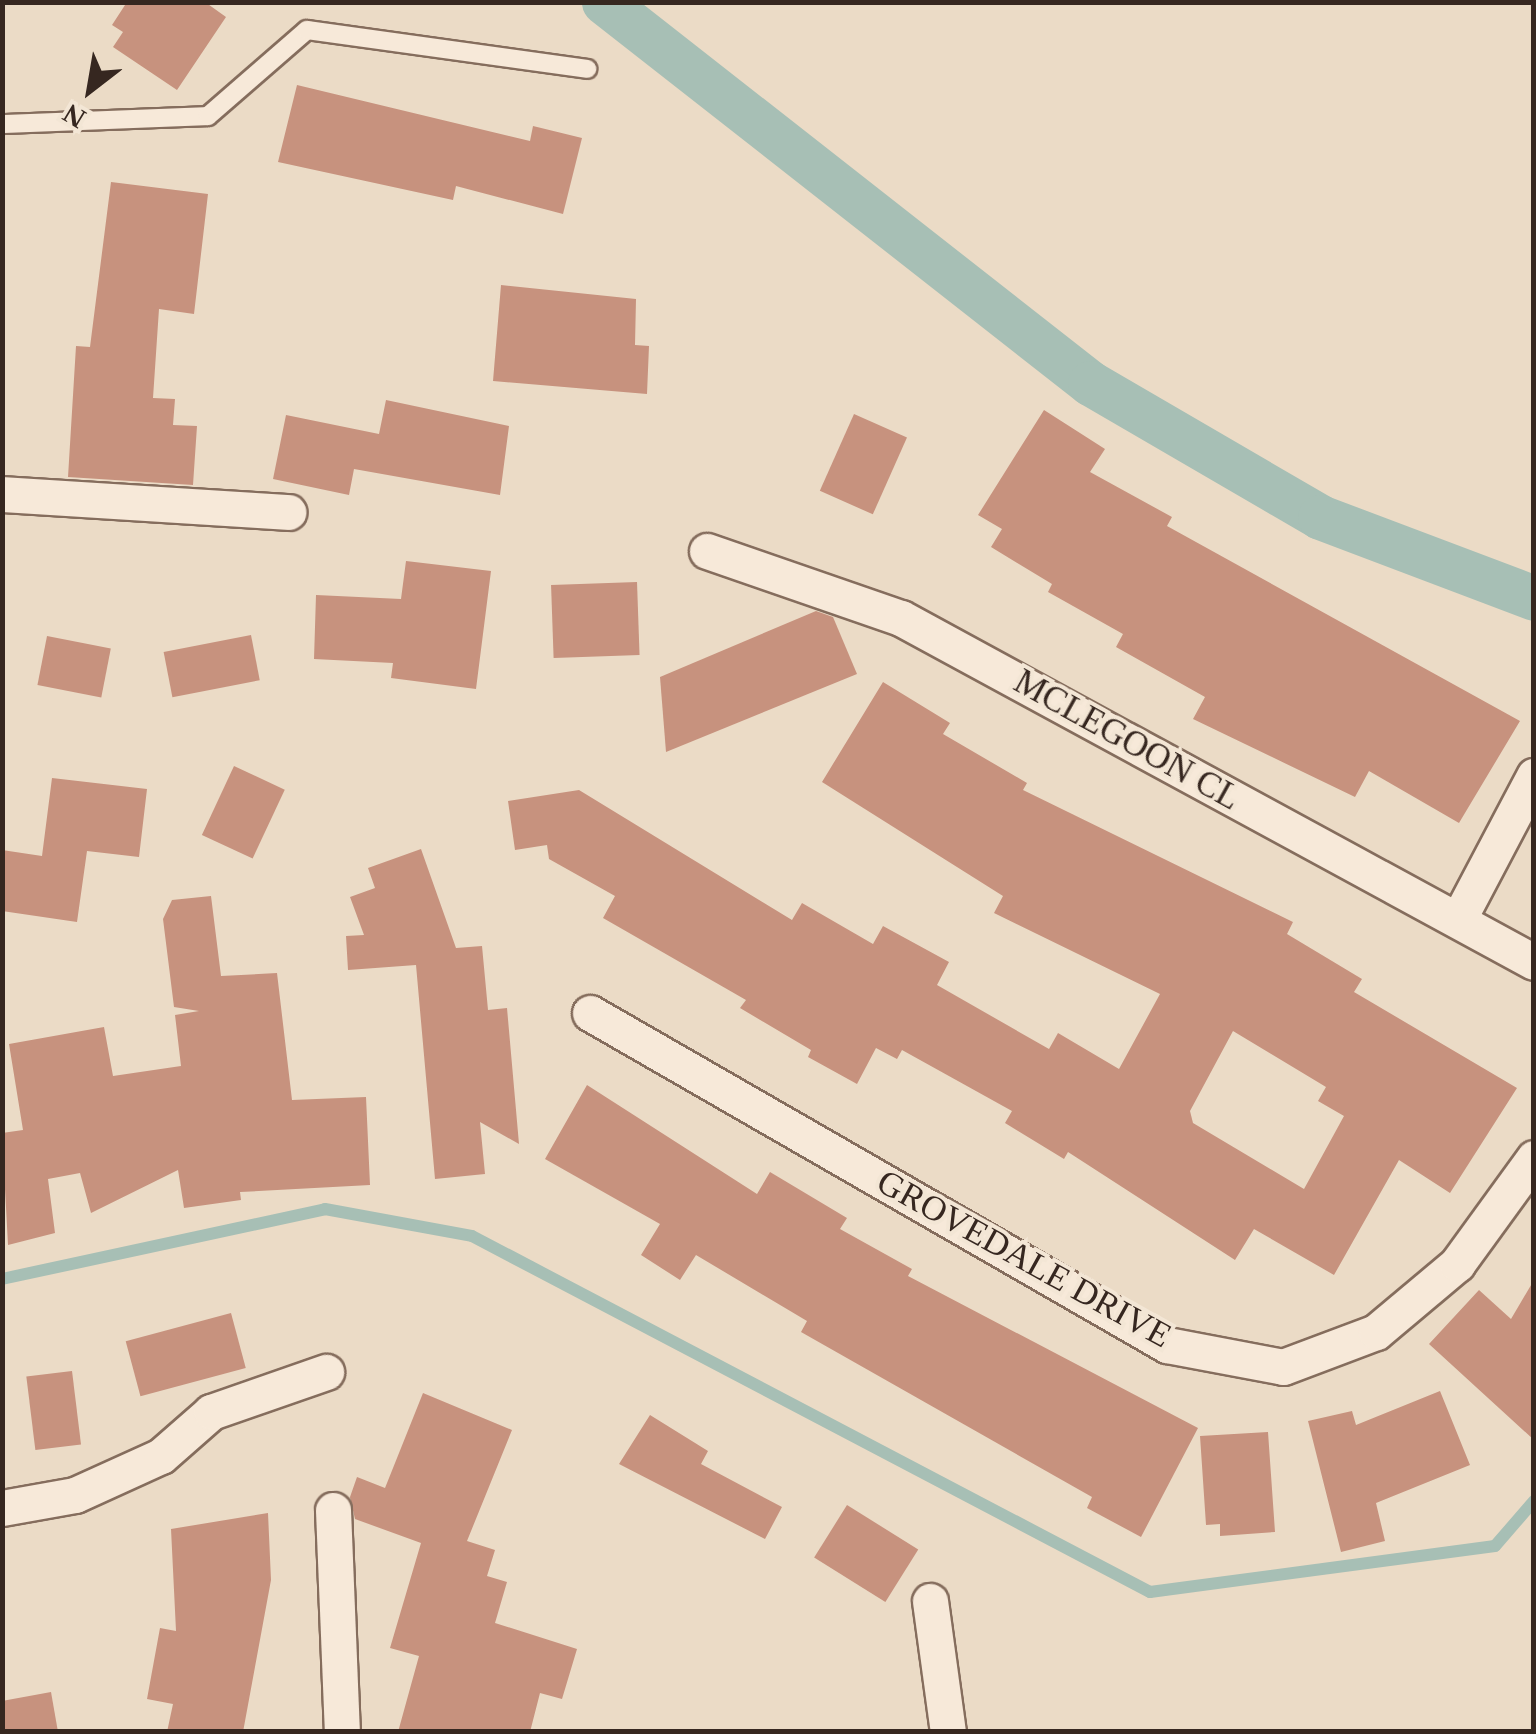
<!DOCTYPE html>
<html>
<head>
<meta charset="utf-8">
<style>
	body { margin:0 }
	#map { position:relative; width:1536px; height:1734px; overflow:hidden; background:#ebdbc6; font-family:Georgia,serif }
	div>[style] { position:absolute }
	.stream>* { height:12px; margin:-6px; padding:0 6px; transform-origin:6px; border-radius:6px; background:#a7bfb5 }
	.canal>* { height:45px; margin:-22.5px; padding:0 22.5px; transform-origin:22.5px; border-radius:22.5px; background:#a7bfb5 }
	.building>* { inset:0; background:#c7927e; transform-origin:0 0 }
	.roads { filter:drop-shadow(2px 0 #856d5d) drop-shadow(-2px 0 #856d5d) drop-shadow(0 2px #856d5d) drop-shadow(0 -2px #856d5d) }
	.service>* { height:18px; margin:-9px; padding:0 9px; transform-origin:9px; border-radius:9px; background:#f7e9d9 }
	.minor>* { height:35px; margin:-17.5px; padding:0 17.5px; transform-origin:17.5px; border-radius:17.5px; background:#f7e9d9 }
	span { translate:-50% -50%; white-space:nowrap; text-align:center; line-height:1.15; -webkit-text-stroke:8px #f3e6d5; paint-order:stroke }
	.street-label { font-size:35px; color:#362720 }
	.frame { position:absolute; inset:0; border:5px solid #362720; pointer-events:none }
	.north { position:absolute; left:40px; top:40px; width:100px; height:100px; -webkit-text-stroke:8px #f3e6d5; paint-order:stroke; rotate:211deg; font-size:28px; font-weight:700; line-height:40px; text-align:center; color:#362720 }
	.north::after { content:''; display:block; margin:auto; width:35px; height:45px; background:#362720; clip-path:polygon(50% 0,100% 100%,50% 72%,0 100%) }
</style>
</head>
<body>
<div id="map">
	<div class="stream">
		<div style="left:2px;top:1279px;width:330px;rotate:-12.2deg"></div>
		<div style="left:325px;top:1209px;width:149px;rotate:10.4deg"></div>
		<div style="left:472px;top:1236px;width:766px;rotate:27.7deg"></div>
		<div style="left:1150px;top:1592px;width:348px;rotate:-7.6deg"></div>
		<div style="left:1495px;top:1546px;width:60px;rotate:-49.1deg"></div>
	</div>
	<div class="canal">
		<div style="left:604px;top:2px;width:618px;rotate:38.09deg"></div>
		<div style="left:1090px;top:383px;width:266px;rotate:30.2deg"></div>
		<div style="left:1320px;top:517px;width:229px;rotate:20.7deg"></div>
	</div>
	<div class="building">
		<div style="clip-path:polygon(127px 2px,205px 2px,226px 17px,177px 90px,113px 47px,123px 32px,112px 25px)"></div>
		<div style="clip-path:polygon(297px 85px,530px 141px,533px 126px,582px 138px,563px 214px,456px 186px,453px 200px,278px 162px)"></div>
		<div style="clip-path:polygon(111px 182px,208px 194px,194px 314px,159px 309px,153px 398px,175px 399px,173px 425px,197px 426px,193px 485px,68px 477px,76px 346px,90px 347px)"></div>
		<div style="clip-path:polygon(501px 285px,636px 299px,635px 345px,649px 346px,647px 394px,493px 381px)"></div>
		<div style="clip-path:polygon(386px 400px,509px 426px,500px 495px,354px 469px,349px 495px,273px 479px,286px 415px,379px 434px)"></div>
		<div style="clip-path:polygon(1044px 410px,1105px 449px,1090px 472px,1172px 517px,1167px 526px,1520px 721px,1459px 823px,1369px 771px,1355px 797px,1193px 719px,1205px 697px,1116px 647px,1123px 634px,1048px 592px,1052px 584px,991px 547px,1002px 529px,978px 515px)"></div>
		<div style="left:854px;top:414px;width:58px;height:84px;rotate:24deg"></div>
		<div style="clip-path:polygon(406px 561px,491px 571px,476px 689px,391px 678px,393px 663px,314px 659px,316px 595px,401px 599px)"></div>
		<div style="left:637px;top:582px;width:73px;height:86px;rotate:88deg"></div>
		<div style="clip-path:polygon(816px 611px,833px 617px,857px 674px,666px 752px,660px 677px)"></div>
		<div style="left:251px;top:635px;width:46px;height:89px;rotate:79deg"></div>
		<div style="left:47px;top:636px;width:65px;height:50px;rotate:11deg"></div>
		<div style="clip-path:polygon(evenodd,883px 682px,950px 723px,943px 734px,1027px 783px,1023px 790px,1293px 922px,1287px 934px,1362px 979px,1354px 992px,1517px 1088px,1450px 1193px,1399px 1160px,1334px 1275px,1254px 1229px,1235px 1260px,1068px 1152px,1064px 1159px,1005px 1123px,1012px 1111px,902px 1050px,897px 1059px,876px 1048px,857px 1084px,808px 1057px,811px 1050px,740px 1008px,746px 1000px,603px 918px,615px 896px,549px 859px,547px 845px,515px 850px,508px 801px,579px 790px,792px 920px,802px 903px,873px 944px,883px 926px,949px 962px,937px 985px,1049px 1049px,1058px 1033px,1119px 1069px,1160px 994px,994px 913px,1003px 896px,822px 782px,883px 682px,1233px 1031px,1326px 1087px,1318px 1101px,1344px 1116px,1304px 1189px,1193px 1123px,1190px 1111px,1233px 1031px)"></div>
		<div style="left:234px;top:766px;width:56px;height:76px;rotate:25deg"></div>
		<div style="clip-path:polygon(52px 778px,147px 789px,139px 857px,87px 851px,77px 922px,2px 911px,2px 850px,42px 856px)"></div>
		<div style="clip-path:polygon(421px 849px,456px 948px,482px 946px,488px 1010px,507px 1008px,519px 1144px,480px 1122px,485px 1174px,435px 1179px,416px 965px,348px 970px,346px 936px,364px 935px,350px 897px,375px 888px,368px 868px)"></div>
		<div style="clip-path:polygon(211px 896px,221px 976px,277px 973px,292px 1100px,366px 1097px,370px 1185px,240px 1192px,241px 1200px,184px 1208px,178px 1170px,91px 1213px,80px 1173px,48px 1179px,55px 1233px,8px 1245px,2px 1133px,23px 1130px,9px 1044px,104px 1027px,113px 1076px,181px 1066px,175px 1015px,199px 1011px,174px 1007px,163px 919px,172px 900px)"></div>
		<div style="clip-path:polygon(587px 1085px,757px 1194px,770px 1172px,847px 1218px,840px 1229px,912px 1269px,908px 1276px,1198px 1428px,1141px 1537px,1087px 1508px,1092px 1497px,801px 1332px,807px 1321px,696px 1255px,680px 1280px,641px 1255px,660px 1224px,545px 1159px)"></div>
		<div style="clip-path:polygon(1534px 1280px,1534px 1440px,1429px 1344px,1479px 1290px,1511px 1319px)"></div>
		<div style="left:231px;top:1313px;width:57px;height:109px;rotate:75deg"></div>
		<div style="left:72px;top:1371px;width:74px;height:46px;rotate:83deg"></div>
		<div style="clip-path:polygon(1440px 1391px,1470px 1465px,1376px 1503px,1385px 1541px,1341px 1552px,1308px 1421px,1352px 1411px,1356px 1425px)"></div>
		<div style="clip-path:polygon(423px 1393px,512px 1430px,467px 1541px,495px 1550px,487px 1576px,507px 1582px,495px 1623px,577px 1649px,562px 1699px,540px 1693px,530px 1732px,398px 1732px,419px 1656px,390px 1648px,421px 1543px,355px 1519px,350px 1497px,357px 1477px,385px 1488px)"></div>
		<div style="clip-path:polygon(650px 1415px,708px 1451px,701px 1464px,782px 1507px,765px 1539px,619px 1464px)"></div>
		<div style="clip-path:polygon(1268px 1432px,1275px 1532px,1220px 1536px,1220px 1524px,1206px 1525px,1200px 1436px)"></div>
		<div style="left:847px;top:1505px;width:84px;height:62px;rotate:32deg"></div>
		<div style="clip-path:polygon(268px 1513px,271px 1580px,243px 1732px,167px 1732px,173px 1704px,147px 1699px,160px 1628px,176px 1631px,171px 1529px)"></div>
		<div style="clip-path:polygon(51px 1692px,58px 1732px,2px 1732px,2px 1701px)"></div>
	</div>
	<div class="roads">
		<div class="service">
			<div style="left:2px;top:124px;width:206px;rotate:-2.2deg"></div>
			<div style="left:208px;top:116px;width:131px;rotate:-41deg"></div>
			<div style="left:307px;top:30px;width:283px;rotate:7.9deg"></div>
		</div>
		<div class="minor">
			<div style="left:2px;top:494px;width:287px;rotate:3.6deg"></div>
			<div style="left:707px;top:551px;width:205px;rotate:19.1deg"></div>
			<div style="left:901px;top:618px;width:720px;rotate:28.52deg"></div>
			<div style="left:1458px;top:920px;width:163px;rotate:-62.2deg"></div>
			<div style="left:590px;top:1013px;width:666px;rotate:29.92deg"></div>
			<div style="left:1167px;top:1345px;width:118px;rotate:10.7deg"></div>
			<div style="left:1283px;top:1367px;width:99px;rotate:-20.6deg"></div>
			<div style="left:1376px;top:1332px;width:106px;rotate:-40deg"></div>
			<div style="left:1457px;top:1264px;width:131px;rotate:-54deg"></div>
			<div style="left:2px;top:1508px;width:74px;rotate:-10.1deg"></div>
			<div style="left:75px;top:1495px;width:94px;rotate:-24.4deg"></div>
			<div style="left:161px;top:1456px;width:67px;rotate:-41.3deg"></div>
			<div style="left:211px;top:1412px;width:122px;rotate:-19.2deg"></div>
			<div style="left:333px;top:1510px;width:222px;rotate:87.7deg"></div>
			<div style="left:930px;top:1601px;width:132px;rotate:82.2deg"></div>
		</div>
	</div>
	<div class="street-label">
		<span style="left:1127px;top:740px;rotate:29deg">MCLEGOON CL</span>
		<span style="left:1024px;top:1259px;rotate:29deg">GROVEDALE DRIVE</span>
	</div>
	<div class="frame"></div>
	<div class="north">N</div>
</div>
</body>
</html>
